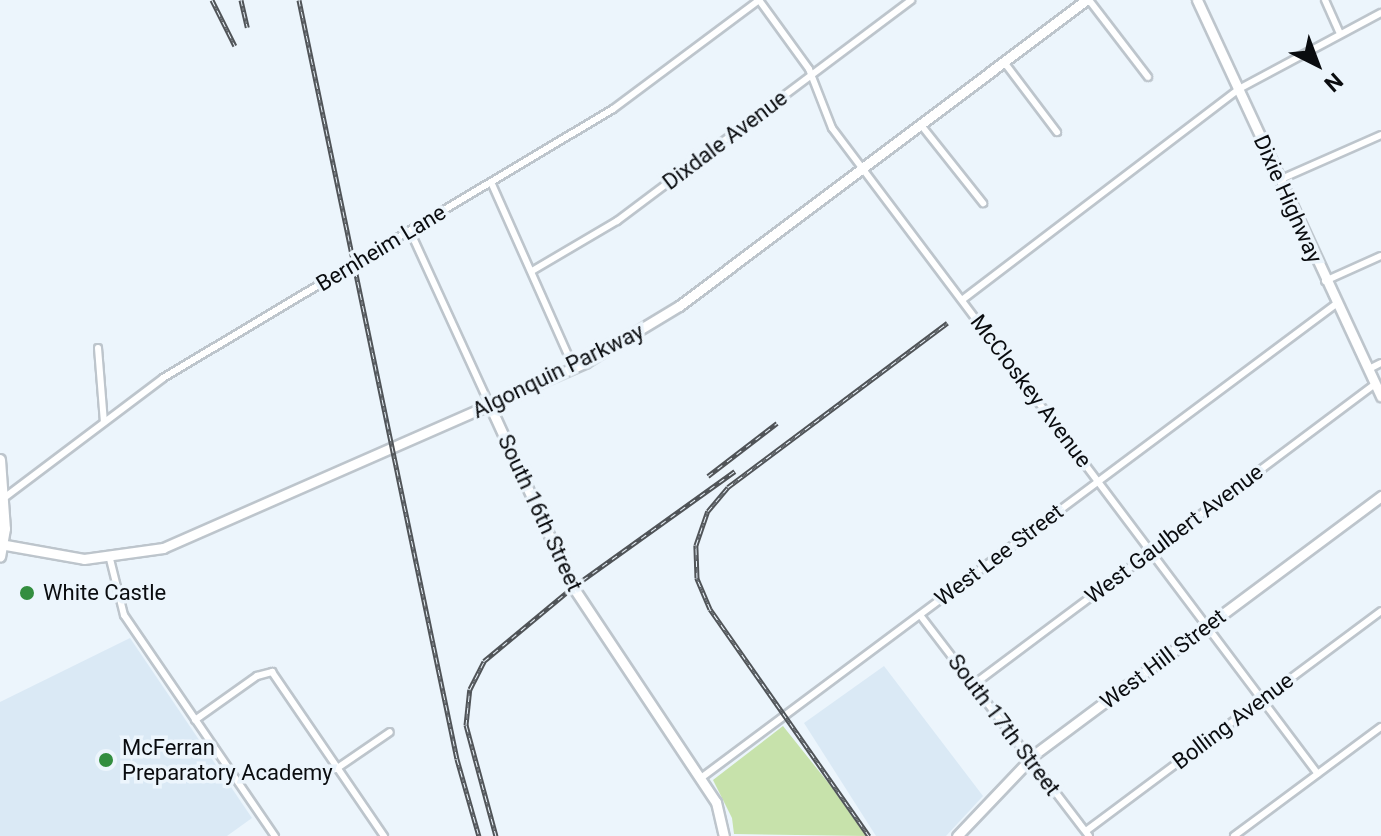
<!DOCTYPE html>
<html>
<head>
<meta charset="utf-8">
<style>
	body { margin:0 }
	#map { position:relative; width:1381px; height:836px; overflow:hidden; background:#ecf5fc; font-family:Roboto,sans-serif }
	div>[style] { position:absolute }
	.built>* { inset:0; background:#dae9f5 }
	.green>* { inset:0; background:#c7e2ab }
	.roads { filter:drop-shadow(2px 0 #bdc5cc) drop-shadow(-2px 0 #bdc5cc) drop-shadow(0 2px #bdc5cc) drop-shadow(0 -2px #bdc5cc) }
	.street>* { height:6px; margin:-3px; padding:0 3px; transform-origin:3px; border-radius:3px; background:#fff }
	.secondary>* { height:9px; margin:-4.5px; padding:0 4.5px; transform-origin:4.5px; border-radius:4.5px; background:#fff }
	.primary>* { height:10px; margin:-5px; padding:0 5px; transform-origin:5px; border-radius:5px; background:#fff }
	.rail>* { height:5px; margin-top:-2.5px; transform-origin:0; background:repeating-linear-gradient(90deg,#ecf5fc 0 6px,#505458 0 12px); box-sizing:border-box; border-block:2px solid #505458 }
	.dots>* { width:22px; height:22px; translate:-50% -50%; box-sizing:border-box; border:4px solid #ecf5fc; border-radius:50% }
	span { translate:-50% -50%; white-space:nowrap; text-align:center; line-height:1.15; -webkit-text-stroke:7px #ecf5fc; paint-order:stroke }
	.street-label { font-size:22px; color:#0a0c0f }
	.poi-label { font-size:22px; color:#0a0c0f }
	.left { translate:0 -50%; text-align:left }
	.north { position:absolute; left:1277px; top:24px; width:80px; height:80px; -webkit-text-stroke:6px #ecf5fc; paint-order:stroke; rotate:138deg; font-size:22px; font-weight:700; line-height:32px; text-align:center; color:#0a0c0f }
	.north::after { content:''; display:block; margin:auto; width:28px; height:36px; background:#0a0c0f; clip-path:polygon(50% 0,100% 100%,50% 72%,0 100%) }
</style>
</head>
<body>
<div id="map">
	<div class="built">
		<div style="clip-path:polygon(130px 638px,252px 818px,227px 836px,0 836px,0 702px)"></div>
		<div style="clip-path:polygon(884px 666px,983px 796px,946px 836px,876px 836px,804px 723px)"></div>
	</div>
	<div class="green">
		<div style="clip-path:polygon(783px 726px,830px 785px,866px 836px,734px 834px,732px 818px,713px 780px)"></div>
	</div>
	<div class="roads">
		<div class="street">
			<div style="left:759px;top:0;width:85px;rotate:54.1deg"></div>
			<div style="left:809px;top:69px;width:63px;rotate:68.7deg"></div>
			<div style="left:832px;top:128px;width:808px;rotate:53.05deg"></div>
			<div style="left:1089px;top:0;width:97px;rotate:52.5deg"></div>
			<div style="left:1325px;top:0;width:37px;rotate:66deg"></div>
			<div style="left:1004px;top:62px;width:88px;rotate:52.9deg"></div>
			<div style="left:921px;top:125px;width:100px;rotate:51.5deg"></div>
			<div style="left:1279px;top:180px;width:111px;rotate:-23.8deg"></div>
			<div style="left:491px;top:182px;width:204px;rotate:66deg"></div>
			<div style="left:410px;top:231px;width:192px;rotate:65.4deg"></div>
			<div style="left:532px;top:271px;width:99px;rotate:-30.5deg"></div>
			<div style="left:617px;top:221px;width:368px;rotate:-36.9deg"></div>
			<div style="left:1325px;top:281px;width:61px;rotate:-24.1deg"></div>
			<div style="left:962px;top:300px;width:348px;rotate:-37.3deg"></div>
			<div style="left:1239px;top:89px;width:161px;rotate:-28.2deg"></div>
			<div style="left:98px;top:348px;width:74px;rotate:85.4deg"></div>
			<div style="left:1369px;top:369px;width:13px;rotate:-27deg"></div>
			<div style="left:4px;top:498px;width:199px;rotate:-37deg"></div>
			<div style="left:163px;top:378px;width:524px;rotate:-30.87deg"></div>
			<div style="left:613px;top:109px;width:182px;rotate:-36.7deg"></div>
			<div style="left:110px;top:559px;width:58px;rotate:76deg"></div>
			<div style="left:124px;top:615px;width:268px;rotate:55.7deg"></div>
			<div style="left:920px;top:615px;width:278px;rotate:52.6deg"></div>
			<div style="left:973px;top:685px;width:502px;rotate:-36.82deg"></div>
			<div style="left:195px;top:720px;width:76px;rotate:-35.4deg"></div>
			<div style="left:257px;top:676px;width:16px;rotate:-15deg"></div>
			<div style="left:272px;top:672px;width:199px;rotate:55.7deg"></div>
			<div style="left:336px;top:769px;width:65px;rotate:-34.4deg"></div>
			<div style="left:701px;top:778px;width:792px;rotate:-36.74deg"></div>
			<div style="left:1086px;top:831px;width:368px;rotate:-36.7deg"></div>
			<div style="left:1234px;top:836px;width:183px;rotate:-36.6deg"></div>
		</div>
		<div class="secondary">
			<div style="left:1197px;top:0;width:437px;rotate:65.1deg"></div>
			<div style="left:490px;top:406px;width:199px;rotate:65.4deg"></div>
			<div style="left:573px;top:587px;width:258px;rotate:56.4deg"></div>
			<div style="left:716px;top:802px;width:35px;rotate:77deg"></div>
			<div style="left:0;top:544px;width:85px;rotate:10.1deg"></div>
			<div style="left:84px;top:559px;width:80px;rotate:-7.9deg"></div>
			<div style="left:163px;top:548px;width:462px;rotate:-23.7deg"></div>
			<div style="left:586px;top:362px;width:109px;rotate:-31.1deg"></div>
			<div style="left:679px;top:306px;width:509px;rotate:-36.94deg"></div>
			<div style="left:957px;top:836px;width:113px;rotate:-46.4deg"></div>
			<div style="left:1035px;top:754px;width:432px;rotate:-36.7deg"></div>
		</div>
		<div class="primary">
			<div style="left:0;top:460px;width:69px;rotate:85.9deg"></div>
			<div style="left:5px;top:529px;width:28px;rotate:100deg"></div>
		</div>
	</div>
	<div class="rail">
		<div style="left:212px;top:0;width:51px;rotate:63.4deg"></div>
		<div style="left:241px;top:0;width:28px;rotate:77deg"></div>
		<div style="left:299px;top:0;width:775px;rotate:78.24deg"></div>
		<div style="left:457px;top:759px;width:80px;rotate:74.1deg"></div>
		<div style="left:708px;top:476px;width:87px;rotate:-37.5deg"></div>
		<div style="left:496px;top:836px;width:115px;rotate:-105.1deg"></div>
		<div style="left:466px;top:725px;width:36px;rotate:-84deg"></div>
		<div style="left:470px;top:689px;width:31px;rotate:-63deg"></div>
		<div style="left:484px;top:661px;width:116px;rotate:-39.7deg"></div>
		<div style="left:573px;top:587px;width:199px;rotate:-35.6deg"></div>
		<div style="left:869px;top:836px;width:277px;rotate:-125deg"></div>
		<div style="left:710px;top:609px;width:34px;rotate:-113deg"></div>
		<div style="left:697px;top:578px;width:33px;rotate:-92deg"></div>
		<div style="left:696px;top:545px;width:36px;rotate:-71deg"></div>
		<div style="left:708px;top:511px;width:31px;rotate:-50deg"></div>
		<div style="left:728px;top:487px;width:274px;rotate:-36.8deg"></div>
	</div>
	<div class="dots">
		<div style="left:27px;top:593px;background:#338e3f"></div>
		<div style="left:106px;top:760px;background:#338e3f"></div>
	</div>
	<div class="street-label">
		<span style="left:725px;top:140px;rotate:-37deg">Dixdale Avenue</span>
		<span style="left:1288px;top:199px;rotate:66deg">Dixie Highway</span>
		<span style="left:381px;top:248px;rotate:-31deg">Bernheim Lane</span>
		<span style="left:558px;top:371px;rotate:-26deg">Algonquin Parkway</span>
		<span style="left:1031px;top:391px;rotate:53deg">McCloskey Avenue</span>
		<span style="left:540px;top:513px;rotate:65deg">South 16th Street</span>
		<span style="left:1174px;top:534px;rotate:-37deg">West Gaulbert Avenue</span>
		<span style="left:999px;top:555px;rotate:-37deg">West Lee Street</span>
		<span style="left:1163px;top:659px;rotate:-37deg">West Hill Street</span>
		<span style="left:1233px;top:721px;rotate:-37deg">Bolling Avenue</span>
		<span style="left:1004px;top:725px;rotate:53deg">South 17th Street</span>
	</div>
	<div class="poi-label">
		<span class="left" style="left:43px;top:593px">White Castle</span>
		<span class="left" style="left:122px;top:760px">McFerran<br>Preparatory Academy</span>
	</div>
	<div class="north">N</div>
</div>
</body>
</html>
